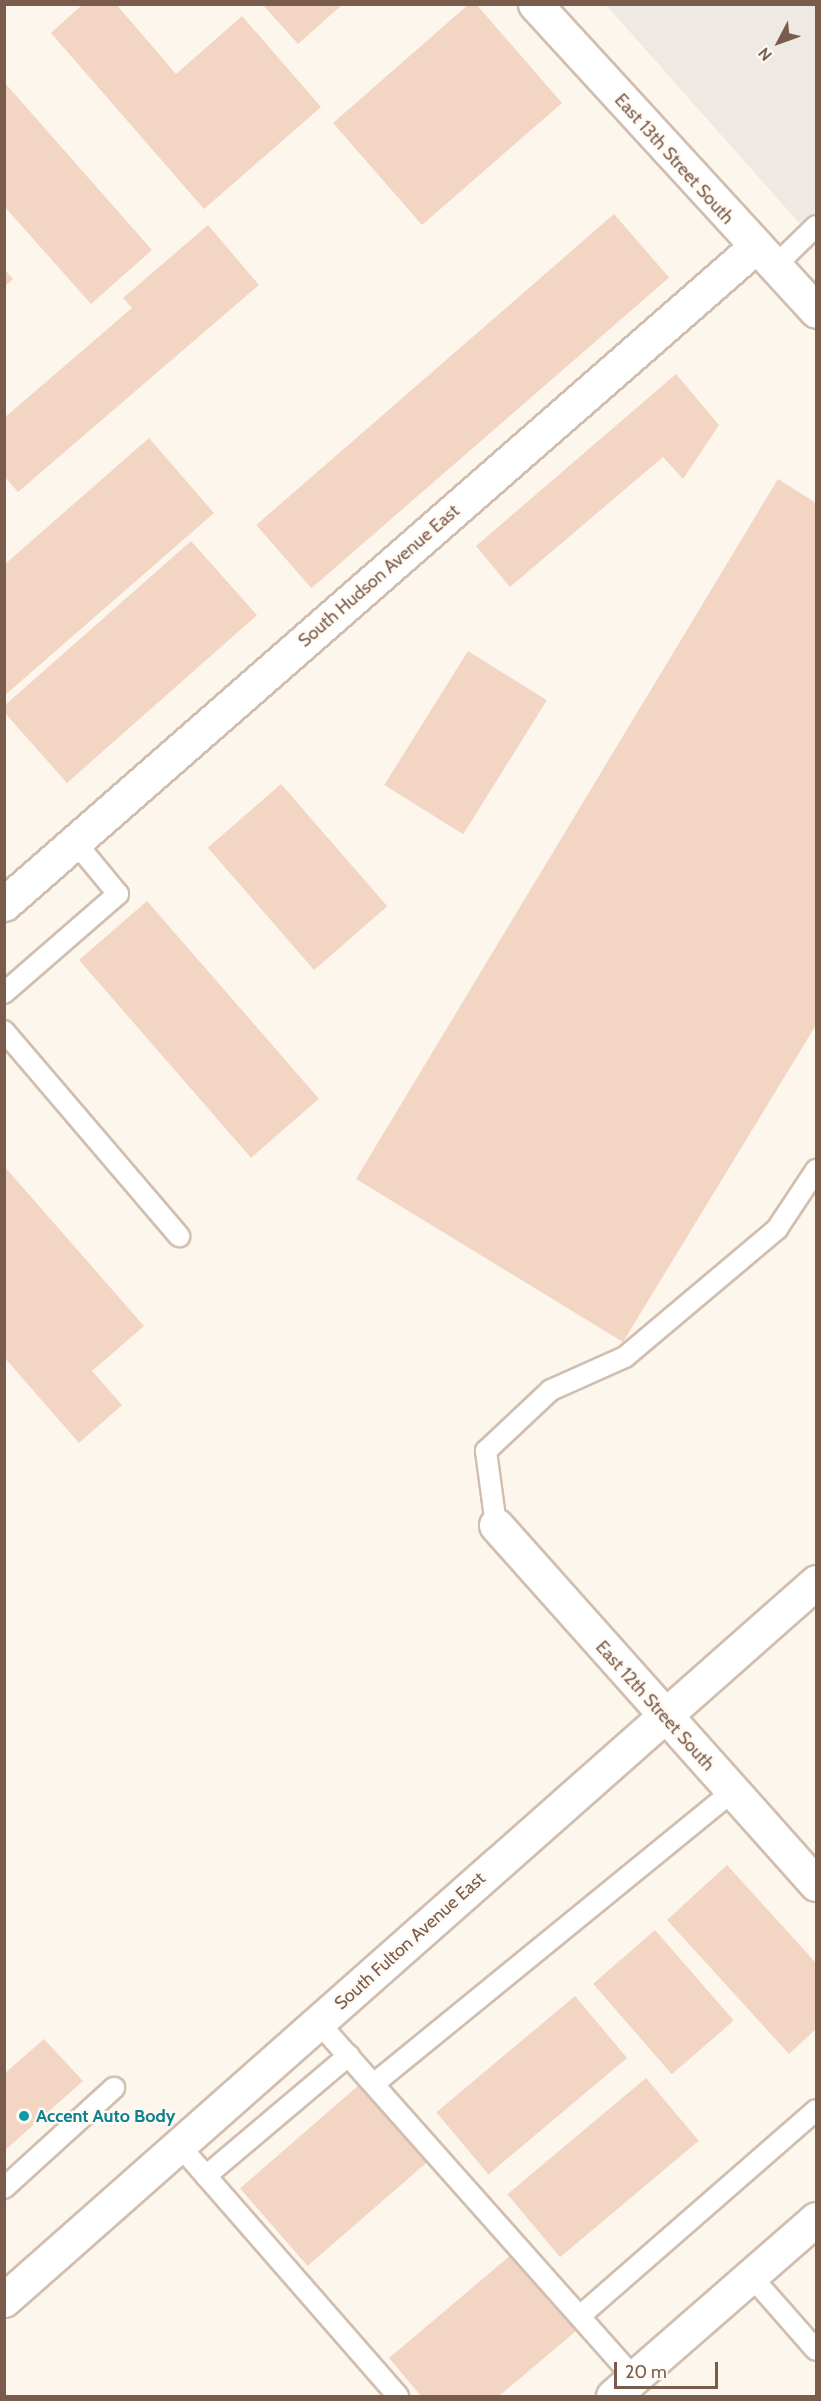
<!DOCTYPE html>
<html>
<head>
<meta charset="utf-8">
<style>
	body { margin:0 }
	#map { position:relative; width:821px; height:2401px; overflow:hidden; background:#fdf6ec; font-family:Cabin,sans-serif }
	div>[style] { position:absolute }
	.industrial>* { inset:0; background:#efe9e4 }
	.building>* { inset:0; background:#f3d5c3; transform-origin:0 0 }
	.roads { filter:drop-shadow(2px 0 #d1beb0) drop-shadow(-2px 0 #d1beb0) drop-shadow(0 2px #d1beb0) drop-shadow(0 -2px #d1beb0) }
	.service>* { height:20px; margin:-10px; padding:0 10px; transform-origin:10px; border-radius:10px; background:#fff }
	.minor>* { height:33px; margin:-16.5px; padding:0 16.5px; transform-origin:16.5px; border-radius:16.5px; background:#fff }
	.dots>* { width:16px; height:16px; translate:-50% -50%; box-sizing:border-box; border:3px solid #fffaf3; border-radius:50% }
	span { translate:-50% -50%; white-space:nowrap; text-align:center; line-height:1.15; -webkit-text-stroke:4.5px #fffaf3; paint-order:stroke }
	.street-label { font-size:18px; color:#7a5c4d }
	.culture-label { font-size:18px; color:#0d838f; font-weight:700 }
	.left { translate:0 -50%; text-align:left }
	.frame { position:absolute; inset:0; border:6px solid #7a5c4d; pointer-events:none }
	.north { position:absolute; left:749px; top:12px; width:60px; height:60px; -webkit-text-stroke:4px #fffaf3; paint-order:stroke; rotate:229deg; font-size:16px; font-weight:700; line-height:24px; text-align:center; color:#7a5c4d }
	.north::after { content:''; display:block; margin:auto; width:21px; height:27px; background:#7a5c4d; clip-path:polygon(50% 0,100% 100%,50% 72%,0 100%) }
	.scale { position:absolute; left:614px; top:2362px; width:104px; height:27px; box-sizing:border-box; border:3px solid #7a5c4d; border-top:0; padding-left:8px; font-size:18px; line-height:21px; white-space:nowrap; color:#7a5c4d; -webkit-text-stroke:4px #fffaf3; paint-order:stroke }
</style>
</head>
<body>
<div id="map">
	<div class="industrial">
		<div style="clip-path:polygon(606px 5px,816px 5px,816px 242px)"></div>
	</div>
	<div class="building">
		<div style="clip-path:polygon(83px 4px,116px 4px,176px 74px,242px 16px,321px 107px,204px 209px,51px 33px)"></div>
		<div style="clip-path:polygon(262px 4px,343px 4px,298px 44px)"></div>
		<div style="clip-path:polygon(469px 4px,476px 4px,562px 103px,422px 225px,333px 123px)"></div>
		<div style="clip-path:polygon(4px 82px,152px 250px,91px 304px,4px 206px)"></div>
		<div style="left:614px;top:214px;width:84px;height:474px;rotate:49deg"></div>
		<div style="clip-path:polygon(208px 225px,259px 285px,18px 492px,4px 476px,4px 418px,132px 308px,123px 298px)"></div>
		<div style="clip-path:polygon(4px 269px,13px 279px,4px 287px)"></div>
		<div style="clip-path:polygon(676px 374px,719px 425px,683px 479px,663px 457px,510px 587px,476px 546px)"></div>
		<div style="clip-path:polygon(149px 438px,214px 513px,4px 696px,4px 565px)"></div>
		<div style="clip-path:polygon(778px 479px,816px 503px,816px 1025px,623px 1342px,356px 1179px)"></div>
		<div style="clip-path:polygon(191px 541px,257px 615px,67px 783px,4px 712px,4px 706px)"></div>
		<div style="left:468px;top:651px;width:93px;height:158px;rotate:32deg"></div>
		<div style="left:281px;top:784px;width:162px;height:97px;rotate:49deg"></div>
		<div style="left:147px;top:901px;width:262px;height:90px;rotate:49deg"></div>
		<div style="clip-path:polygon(4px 1166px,144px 1326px,92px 1371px,122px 1405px,79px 1443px,4px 1357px)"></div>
		<div style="clip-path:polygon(727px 1865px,816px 1963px,816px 2029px,789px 2054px,667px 1920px)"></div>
		<div style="left:655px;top:1930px;width:120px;height:82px;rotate:49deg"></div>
		<div style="left:575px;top:1996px;width:81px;height:181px;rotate:50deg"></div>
		<div style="clip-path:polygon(44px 2039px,83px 2081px,4px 2151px,4px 2074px)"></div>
		<div style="left:646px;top:2078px;width:82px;height:181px;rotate:50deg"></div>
		<div style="left:360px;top:2084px;width:103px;height:159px;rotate:49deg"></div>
		<div style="clip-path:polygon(511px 2255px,576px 2331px,499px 2396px,421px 2396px,389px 2358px)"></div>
	</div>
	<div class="roads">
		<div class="service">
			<div style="left:773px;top:268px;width:60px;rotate:-44.3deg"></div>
			<div style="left:4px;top:993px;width:151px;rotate:-41deg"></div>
			<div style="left:118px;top:894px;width:66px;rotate:-129.5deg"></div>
			<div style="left:4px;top:1031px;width:270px;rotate:49.5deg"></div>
			<div style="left:496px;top:1525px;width:75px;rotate:-97.7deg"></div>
			<div style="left:486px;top:1451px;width:89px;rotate:-43.2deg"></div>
			<div style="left:551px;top:1390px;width:81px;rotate:-24deg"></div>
			<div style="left:625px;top:1357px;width:199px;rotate:-40.1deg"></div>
			<div style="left:777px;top:1229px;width:71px;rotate:-56.5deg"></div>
			<div style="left:318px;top:2022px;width:476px;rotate:48.4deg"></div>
			<div style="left:375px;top:2083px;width:461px;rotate:-39.2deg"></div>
			<div style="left:179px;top:2145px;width:333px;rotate:48.9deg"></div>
			<div style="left:206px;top:2176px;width:187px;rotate:-40.2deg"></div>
			<div style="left:4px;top:2188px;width:149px;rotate:-42.3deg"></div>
			<div style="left:751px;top:2276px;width:98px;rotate:48.7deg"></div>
			<div style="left:580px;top:2316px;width:313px;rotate:-41.1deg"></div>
		</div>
		<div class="minor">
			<div style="left:535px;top:4px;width:416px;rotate:47.5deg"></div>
			<div style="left:4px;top:904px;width:996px;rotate:-41.18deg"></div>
			<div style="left:496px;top:1525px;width:481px;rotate:48.3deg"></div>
			<div style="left:4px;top:2300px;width:1084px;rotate:-41.48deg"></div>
			<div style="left:613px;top:2396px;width:269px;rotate:-41.1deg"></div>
		</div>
	</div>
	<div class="dots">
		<div style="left:24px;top:2116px;background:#0f9aa8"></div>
	</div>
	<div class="street-label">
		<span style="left:674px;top:159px;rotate:48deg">East 13th Street South</span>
		<span style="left:379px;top:576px;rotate:-41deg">South Hudson Avenue East</span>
		<span style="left:655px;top:1706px;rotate:48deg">East 12th Street South</span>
		<span style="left:410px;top:1941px;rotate:-42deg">South Fulton Avenue East</span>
	</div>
	<div class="culture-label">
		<span class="left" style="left:36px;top:2116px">Accent Auto Body</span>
	</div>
	<div class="frame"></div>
	<div class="north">N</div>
	<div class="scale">20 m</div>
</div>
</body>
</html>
